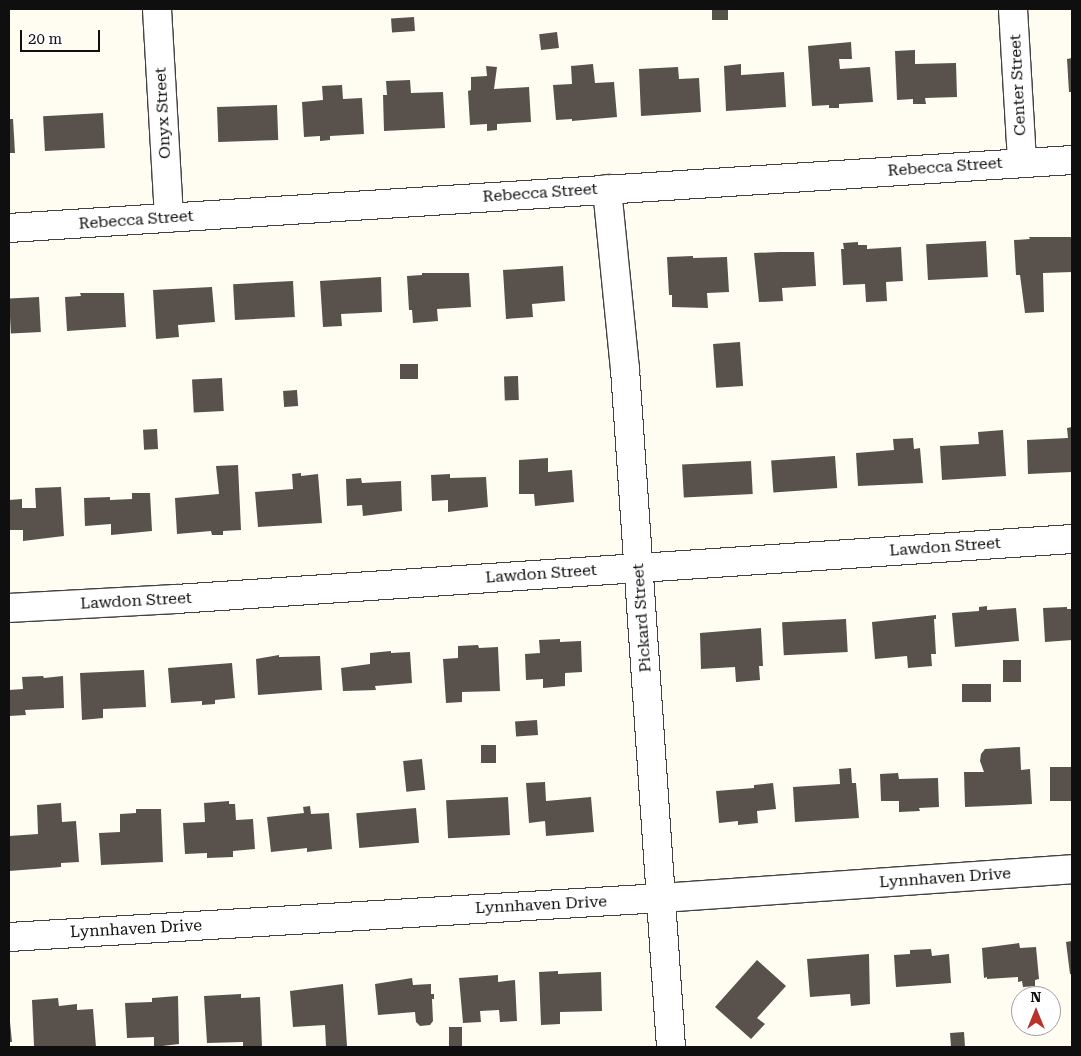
<!DOCTYPE html>
<html>
<head>
<meta charset="utf-8">
<style>
	body { margin:0 }
	#map { position:relative; width:1081px; height:1056px; overflow:hidden; background:#fffdf2; font-family:"Roboto Serif",serif }
	div>[style] { position:absolute }
	.building>* { inset:0; background:#58514c; transform-origin:0 0 }
	.roads { filter:drop-shadow(1px 0 #424242) drop-shadow(-1px 0 #424242) drop-shadow(0 1px #424242) drop-shadow(0 -1px #424242) }
	.street>* { height:28px; margin:-14px; padding:0 14px; transform-origin:14px; border-radius:14px; background:#fff }
	span { translate:-50% -50%; white-space:nowrap; text-align:center; line-height:1.15; -webkit-text-stroke:5px #fff; paint-order:stroke }
	.street-label { font-size:16px; color:#0f0f0f }
	.frame { position:absolute; inset:0; border:10px solid #0f0f0f; pointer-events:none }
	.north { position:absolute; left:1011px; top:986px; width:50px; height:50px; box-sizing:border-box; background:#fff; border:1px solid #9f9f9f; border-radius:50%; rotate:0deg; font-size:14px; font-weight:700; line-height:20px; text-align:center; color:#0f0f0f }
	.north::after { content:''; display:block; margin:auto; width:18px; height:22px; background:#bb322b; clip-path:polygon(50% 0,100% 100%,50% 72%,0 100%) }
	.scale { position:absolute; left:20px; top:30px; width:80px; height:22px; box-sizing:border-box; border:2px solid #0f0f0f; border-top:0; padding-left:6px; font-size:15px; line-height:18px; white-space:nowrap; color:#0f0f0f; -webkit-text-stroke:4px #fff; paint-order:stroke }
</style>
</head>
<body>
<div id="map">
	<div class="building">
		<div style="left:712px;top:9px;width:16px;height:11px"></div>
		<div style="left:414px;top:17px;width:14px;height:23px;rotate:86deg"></div>
		<div style="left:557px;top:32px;width:16px;height:18px;rotate:83deg"></div>
		<div style="clip-path:polygon(851px 42px,852px 59px,839px 59px,840px 69px,870px 67px,873px 102px,839px 104px,839px 108px,829px 108px,829px 105px,812px 106px,808px 46px)"></div>
		<div style="clip-path:polygon(915px 50px,915px 64px,956px 63px,957px 97px,925px 98px,926px 104px,913px 104px,913px 99px,897px 100px,895px 51px)"></div>
		<div style="clip-path:polygon(1072px 58px,1072px 92px,1069px 92px,1067px 59px)"></div>
		<div style="clip-path:polygon(593px 64px,595px 83px,614px 82px,617px 117px,572px 121px,572px 119px,556px 120px,553px 85px,572px 84px,571px 66px)"></div>
		<div style="clip-path:polygon(741px 64px,741px 75px,784px 72px,786px 107px,726px 111px,724px 66px)"></div>
		<div style="clip-path:polygon(486px 66px,497px 67px,494px 89px,529px 87px,531px 122px,497px 124px,497px 130px,487px 131px,487px 124px,470px 125px,468px 91px,471px 90px,471px 77px,487px 76px)"></div>
		<div style="clip-path:polygon(678px 67px,679px 79px,699px 78px,701px 112px,641px 116px,639px 69px)"></div>
		<div style="clip-path:polygon(410px 80px,411px 93px,443px 92px,445px 128px,384px 131px,383px 95px,387px 95px,386px 81px)"></div>
		<div style="clip-path:polygon(342px 85px,343px 99px,362px 98px,364px 134px,330px 136px,330px 140px,320px 141px,320px 136px,304px 137px,302px 102px,323px 100px,322px 86px)"></div>
		<div style="left:277px;top:105px;width:35px;height:60px;rotate:88deg"></div>
		<div style="left:103px;top:113px;width:35px;height:60px;rotate:87deg"></div>
		<div style="clip-path:polygon(9px 119px,13px 119px,15px 153px,9px 153px)"></div>
		<div style="clip-path:polygon(1029px 237px,1072px 237px,1072px 272px,1043px 273px,1044px 312px,1025px 313px,1020px 275px,1016px 275px,1014px 240px,1030px 239px)"></div>
		<div style="left:986px;top:241px;width:36px;height:60px;rotate:87deg"></div>
		<div style="clip-path:polygon(858px 242px,858px 245px,867px 245px,867px 249px,901px 247px,903px 281px,886px 282px,887px 301px,866px 302px,865px 284px,843px 285px,841px 249px,844px 249px,843px 243px)"></div>
		<div style="clip-path:polygon(780px 252px,814px 252px,816px 286px,782px 288px,783px 301px,759px 302px,754px 253px)"></div>
		<div style="clip-path:polygon(693px 256px,693px 258px,727px 257px,729px 292px,707px 293px,708px 308px,672px 307px,672px 295px,669px 295px,667px 257px)"></div>
		<div style="clip-path:polygon(563px 266px,565px 301px,532px 304px,533px 317px,506px 319px,503px 270px)"></div>
		<div style="clip-path:polygon(422px 273px,469px 273px,471px 307px,437px 309px,438px 321px,413px 323px,412px 310px,409px 310px,407px 276px,422px 275px)"></div>
		<div style="clip-path:polygon(381px 277px,382px 312px,341px 314px,342px 326px,323px 327px,320px 281px)"></div>
		<div style="left:293px;top:281px;width:36px;height:60px;rotate:87deg"></div>
		<div style="clip-path:polygon(212px 287px,215px 322px,178px 325px,179px 337px,156px 339px,153px 290px)"></div>
		<div style="clip-path:polygon(80px 293px,124px 293px,126px 327px,67px 331px,65px 297px,81px 296px)"></div>
		<div style="left:39px;top:297px;width:35px;height:30px;rotate:87deg"></div>
		<div style="left:740px;top:342px;width:44px;height:27px;rotate:86deg"></div>
		<div style="left:400px;top:364px;width:18px;height:15px"></div>
		<div style="left:518px;top:376px;width:24px;height:14px;rotate:88deg"></div>
		<div style="left:222px;top:378px;width:33px;height:30px;rotate:87deg"></div>
		<div style="left:297px;top:390px;width:16px;height:14px;rotate:86deg"></div>
		<div style="clip-path:polygon(1072px 427px,1072px 472px,1028px 474px,1027px 440px,1068px 438px,1067px 428px)"></div>
		<div style="left:157px;top:429px;width:20px;height:14px;rotate:87deg"></div>
		<div style="clip-path:polygon(1003px 430px,1006px 476px,942px 480px,940px 446px,979px 444px,978px 432px)"></div>
		<div style="clip-path:polygon(913px 438px,914px 449px,920px 448px,923px 483px,858px 486px,856px 453px,894px 450px,893px 439px)"></div>
		<div style="left:835px;top:456px;width:32px;height:64px;rotate:86deg"></div>
		<div style="clip-path:polygon(548px 458px,548px 472px,572px 470px,574px 502px,535px 506px,534px 494px,519px 494px,519px 460px)"></div>
		<div style="left:751px;top:461px;width:33px;height:69px;rotate:87deg"></div>
		<div style="clip-path:polygon(238px 465px,241px 530px,223px 531px,223px 535px,212px 535px,211px 531px,177px 534px,175px 498px,219px 494px,216px 466px)"></div>
		<div style="clip-path:polygon(301px 473px,301px 476px,318px 474px,322px 523px,258px 527px,255px 492px,293px 489px,292px 474px)"></div>
		<div style="clip-path:polygon(450px 474px,450px 478px,486px 477px,488px 507px,448px 512px,448px 500px,432px 501px,431px 475px)"></div>
		<div style="clip-path:polygon(361px 478px,362px 483px,401px 481px,402px 511px,363px 516px,362px 505px,347px 506px,346px 479px)"></div>
		<div style="clip-path:polygon(61px 487px,64px 536px,23px 541px,23px 530px,9px 530px,9px 500px,22px 499px,22px 508px,36px 508px,35px 488px)"></div>
		<div style="clip-path:polygon(132px 493px,150px 493px,152px 531px,111px 535px,111px 524px,85px 526px,84px 498px,110px 497px,110px 500px,132px 499px)"></div>
		<div style="clip-path:polygon(987px 606px,987px 610px,1016px 608px,1019px 641px,955px 647px,952px 613px,979px 611px,979px 607px)"></div>
		<div style="clip-path:polygon(1067px 607px,1067px 609px,1072px 609px,1072px 640px,1045px 642px,1043px 608px)"></div>
		<div style="clip-path:polygon(936px 615px,936px 619px,934px 619px,936px 654px,931px 654px,932px 666px,908px 668px,907px 656px,875px 659px,872px 622px)"></div>
		<div style="left:846px;top:619px;width:33px;height:64px;rotate:87deg"></div>
		<div style="clip-path:polygon(761px 628px,763px 666px,759px 666px,760px 680px,736px 682px,735px 667px,701px 669px,700px 633px)"></div>
		<div style="clip-path:polygon(560px 639px,560px 642px,581px 641px,582px 672px,565px 673px,565px 686px,543px 688px,543px 679px,526px 680px,525px 654px,540px 653px,539px 640px)"></div>
		<div style="clip-path:polygon(478px 645px,479px 648px,498px 647px,500px 691px,462px 692px,462px 702px,446px 703px,443px 659px,458px 658px,458px 646px)"></div>
		<div style="clip-path:polygon(391px 651px,391px 653px,410px 652px,412px 683px,375px 686px,376px 690px,343px 691px,341px 668px,370px 664px,370px 653px)"></div>
		<div style="clip-path:polygon(279px 655px,279px 657px,320px 656px,322px 690px,258px 695px,256px 659px)"></div>
		<div style="left:1003px;top:660px;width:18px;height:22px"></div>
		<div style="clip-path:polygon(232px 663px,235px 698px,215px 700px,215px 704px,202px 705px,202px 701px,171px 703px,168px 668px)"></div>
		<div style="clip-path:polygon(144px 670px,146px 707px,103px 709px,103px 718px,82px 720px,80px 673px)"></div>
		<div style="clip-path:polygon(43px 676px,44px 678px,63px 676px,64px 708px,25px 710px,26px 715px,9px 716px,9px 690px,23px 689px,22px 677px)"></div>
		<div style="left:962px;top:684px;width:29px;height:18px"></div>
		<div style="left:537px;top:720px;width:15px;height:22px;rotate:86deg"></div>
		<div style="left:481px;top:745px;width:15px;height:18px"></div>
		<div style="clip-path:polygon(1020px 747px,1021px 770px,1030px 769px,1032px 804px,965px 807px,964px 772px,984px 772px,980px 761px,981px 754px,985px 749px)"></div>
		<div style="left:422px;top:759px;width:31px;height:19px;rotate:84deg"></div>
		<div style="left:1072px;top:767px;width:34px;height:22px;rotate:90deg"></div>
		<div style="clip-path:polygon(851px 768px,852px 783px,856px 783px,859px 818px,795px 822px,793px 787px,840px 784px,839px 769px)"></div>
		<div style="clip-path:polygon(898px 773px,899px 779px,938px 778px,939px 807px,919px 808px,920px 811px,899px 812px,899px 801px,881px 801px,880px 774px)"></div>
		<div style="clip-path:polygon(545px 782px,546px 801px,591px 797px,594px 832px,546px 836px,545px 821px,529px 823px,526px 783px)"></div>
		<div style="clip-path:polygon(773px 783px,776px 809px,757px 811px,758px 823px,738px 825px,738px 821px,719px 823px,716px 791px,754px 788px,754px 785px)"></div>
		<div style="left:508px;top:797px;width:38px;height:62px;rotate:87deg"></div>
		<div style="clip-path:polygon(229px 801px,229px 804px,235px 804px,236px 820px,253px 819px,255px 849px,233px 851px,233px 857px,207px 858px,207px 853px,185px 854px,183px 823px,205px 822px,204px 803px)"></div>
		<div style="clip-path:polygon(61px 803px,62px 822px,76px 821px,79px 862px,61px 863px,61px 867px,9px 871px,9px 836px,38px 834px,37px 805px)"></div>
		<div style="clip-path:polygon(310px 806px,311px 814px,329px 813px,332px 849px,307px 852px,307px 848px,271px 852px,267px 817px,304px 813px,303px 807px)"></div>
		<div style="left:416px;top:808px;width:35px;height:60px;rotate:85deg"></div>
		<div style="clip-path:polygon(136px 809px,161px 809px,163px 862px,101px 865px,99px 833px,120px 832px,120px 814px,136px 813px)"></div>
		<div style="clip-path:polygon(1072px 941px,1072px 974px,1070px 974px,1066px 942px)"></div>
		<div style="clip-path:polygon(1019px 943px,1020px 948px,1036px 947px,1039px 979px,1035px 980px,1035px 986px,1023px 987px,1022px 981px,1018px 982px,1018px 977px,987px 979px,987px 977px,984px 978px,982px 948px)"></div>
		<div style="clip-path:polygon(931px 949px,932px 956px,949px 954px,951px 983px,896px 987px,894px 955px,910px 954px,910px 950px)"></div>
		<div style="clip-path:polygon(869px 954px,870px 1004px,851px 1006px,850px 994px,810px 997px,807px 959px)"></div>
		<div style="clip-path:polygon(757px 960px,786px 986px,757px 1018px,765px 1024px,751px 1039px,715px 1007px)"></div>
		<div style="clip-path:polygon(558px 971px,558px 974px,601px 972px,602px 1011px,560px 1012px,560px 1024px,541px 1025px,539px 972px)"></div>
		<div style="clip-path:polygon(498px 975px,498px 982px,515px 980px,517px 1021px,500px 1022px,499px 1010px,480px 1011px,481px 1022px,463px 1023px,459px 978px)"></div>
		<div style="clip-path:polygon(412px 978px,413px 985px,431px 984px,431px 994px,434px 994px,434px 999px,432px 999px,433px 1021px,430px 1025px,420px 1026px,416px 1022px,415px 1012px,378px 1015px,375px 984px)"></div>
		<div style="clip-path:polygon(343px 984px,347px 1046px,326px 1047px,325px 1025px,293px 1027px,290px 991px)"></div>
		<div style="clip-path:polygon(241px 994px,241px 998px,260px 997px,262px 1047px,243px 1047px,243px 1042px,207px 1043px,204px 996px)"></div>
		<div style="clip-path:polygon(178px 996px,179px 1044px,154px 1047px,154px 1037px,127px 1038px,125px 1003px,152px 1002px,152px 998px)"></div>
		<div style="clip-path:polygon(58px 998px,59px 1006px,77px 1004px,77px 1010px,93px 1009px,96px 1047px,34px 1046px,32px 1000px)"></div>
		<div style="clip-path:polygon(9px 1012px,12px 1042px,9px 1042px)"></div>
		<div style="left:449px;top:1027px;width:13px;height:19px"></div>
		<div style="left:964px;top:1032px;width:15px;height:14px;rotate:86deg"></div>
	</div>
	<div class="roads">
		<div class="street">
			<div style="left:157px;top:9px;width:209px;rotate:86.7deg"></div>
			<div style="left:1013px;top:9px;width:153px;rotate:86.6deg"></div>
			<div style="left:607px;top:189px;width:181px;rotate:84.3deg"></div>
			<div style="left:625px;top:369px;width:680px;rotate:86.12deg"></div>
			<div style="left:9px;top:228px;width:1065px;rotate:-3.66deg"></div>
			<div style="left:9px;top:608px;width:167px;rotate:-3.1deg"></div>
			<div style="left:176px;top:599px;width:898px;rotate:-3.83deg"></div>
			<div style="left:9px;top:937px;width:653px;rotate:-3.42deg"></div>
			<div style="left:661px;top:898px;width:412px;rotate:-4deg"></div>
		</div>
	</div>
	<div class="street-label">
		<span style="left:1018px;top:85px;rotate:-93deg">Center Street</span>
		<span style="left:163px;top:113px;rotate:-93deg">Onyx Street</span>
		<span style="left:945px;top:167px;rotate:-4deg">Rebecca Street</span>
		<span style="left:540px;top:193px;rotate:-4deg">Rebecca Street</span>
		<span style="left:136px;top:220px;rotate:-4deg">Rebecca Street</span>
		<span style="left:945px;top:547px;rotate:-4deg">Lawdon Street</span>
		<span style="left:541px;top:574px;rotate:-4deg">Lawdon Street</span>
		<span style="left:136px;top:601px;rotate:-3deg">Lawdon Street</span>
		<span style="left:642px;top:618px;rotate:-94deg">Pickard Street</span>
		<span style="left:945px;top:878px;rotate:-4deg">Lynnhaven Drive</span>
		<span style="left:541px;top:905px;rotate:-3deg">Lynnhaven Drive</span>
		<span style="left:136px;top:929px;rotate:-3deg">Lynnhaven Drive</span>
	</div>
	<div class="frame"></div>
	<div class="north">N</div>
	<div class="scale">20 m</div>
</div>
</body>
</html>
